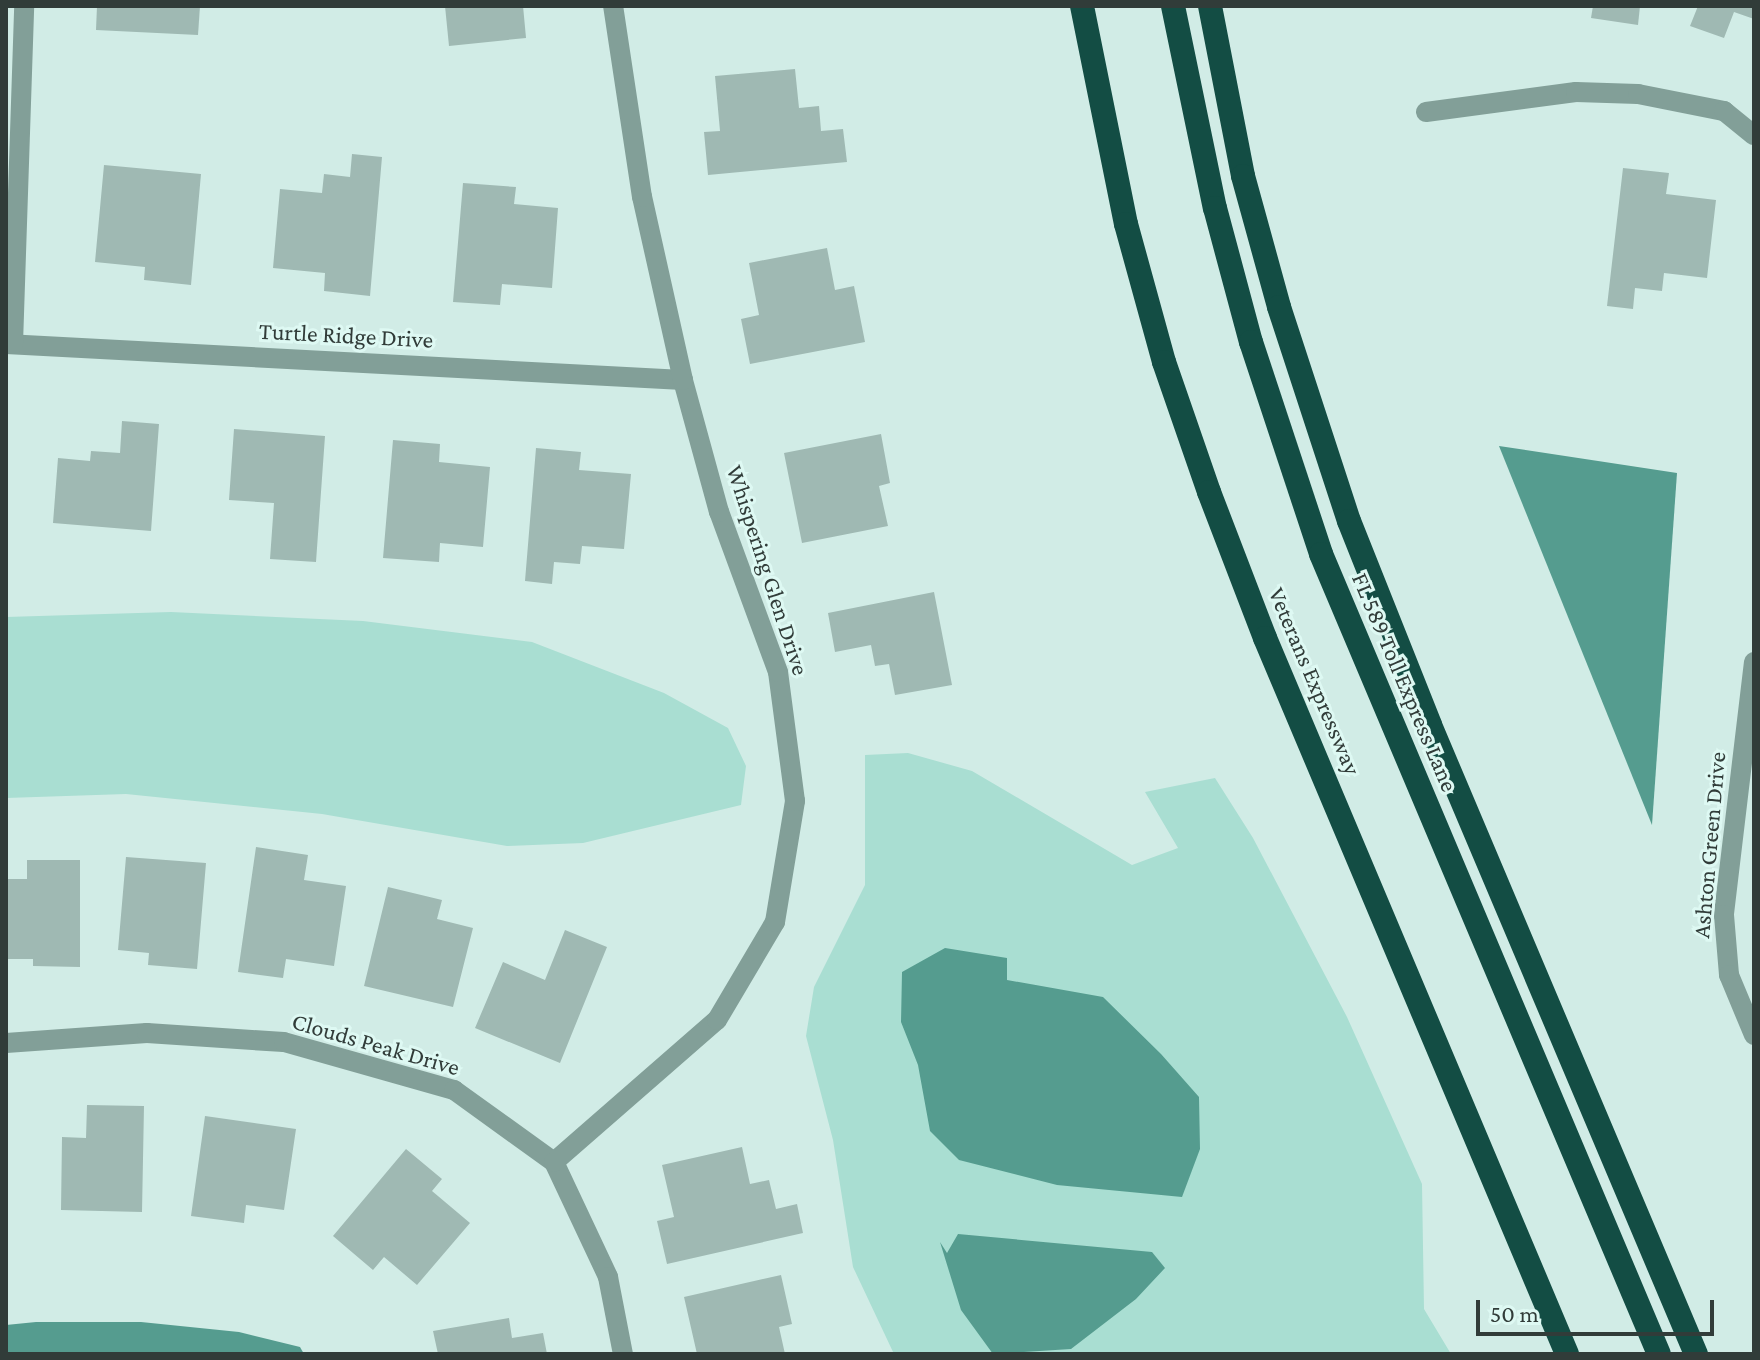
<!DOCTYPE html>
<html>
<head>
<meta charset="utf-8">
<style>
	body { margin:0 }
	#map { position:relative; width:1760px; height:1360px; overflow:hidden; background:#d1ece6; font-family:"Crimson Pro",serif }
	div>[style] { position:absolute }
	.green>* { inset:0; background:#a9ded2 }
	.water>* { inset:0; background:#559c8f }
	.building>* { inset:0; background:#9fb9b3 }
	.minor>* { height:20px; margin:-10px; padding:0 10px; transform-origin:10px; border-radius:10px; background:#829f98 }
	.highway>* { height:24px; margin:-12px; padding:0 12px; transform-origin:12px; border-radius:12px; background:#134d44 }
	span { translate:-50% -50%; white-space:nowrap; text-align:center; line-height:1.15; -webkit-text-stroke:6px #def9f3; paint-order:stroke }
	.street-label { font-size:24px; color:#313c39 }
	.frame { position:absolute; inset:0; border:8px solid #313c39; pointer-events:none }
	.scale { position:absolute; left:1476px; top:1300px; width:238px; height:36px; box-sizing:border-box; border:4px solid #313c39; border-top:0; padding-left:10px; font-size:24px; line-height:28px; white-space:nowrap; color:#313c39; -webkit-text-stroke:6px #def9f3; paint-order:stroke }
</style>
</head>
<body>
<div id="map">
	<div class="green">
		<div style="clip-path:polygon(171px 612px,363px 621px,532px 642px,664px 693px,728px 728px,746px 766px,741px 805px,583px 843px,507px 846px,322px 814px,126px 794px,6px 798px,6px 617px)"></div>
		<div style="clip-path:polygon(908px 753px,972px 771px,1132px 865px,1178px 848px,1145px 792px,1215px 778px,1253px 838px,1347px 1017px,1422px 1184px,1424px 1309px,1451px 1354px,894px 1354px,853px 1267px,833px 1140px,806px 1036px,814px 987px,865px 885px,865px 755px)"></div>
	</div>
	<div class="water">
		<div style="clip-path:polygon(1499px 446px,1677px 473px,1652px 825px)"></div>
		<div style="clip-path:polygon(945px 948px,1007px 958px,1007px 980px,1103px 997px,1161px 1054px,1199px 1097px,1200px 1149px,1182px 1197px,1057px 1185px,959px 1160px,930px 1131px,918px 1065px,901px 1022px,902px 972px)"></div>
		<div style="clip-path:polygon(958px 1234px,1152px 1252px,1165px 1268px,1136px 1299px,1071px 1349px,993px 1354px,961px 1310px,940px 1242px,947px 1253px)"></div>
		<div style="clip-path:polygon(36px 1322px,141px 1322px,239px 1332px,300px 1347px,304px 1354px,6px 1354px,6px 1325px)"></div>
	</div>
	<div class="building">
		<div style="clip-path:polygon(97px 6px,200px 6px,198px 35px,96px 30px)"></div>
		<div style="clip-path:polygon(445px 6px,523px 6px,526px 38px,449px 46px)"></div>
		<div style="clip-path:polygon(1593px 6px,1640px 6px,1638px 25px,1591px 18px)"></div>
		<div style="clip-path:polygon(1698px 6px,1754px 6px,1754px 19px,1734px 12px,1724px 38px,1690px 26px)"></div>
		<div style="clip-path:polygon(795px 69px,799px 108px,819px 106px,821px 131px,843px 129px,847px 162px,708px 175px,704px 132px,720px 131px,715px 76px)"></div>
		<div style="clip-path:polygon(352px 154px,382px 157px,370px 296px,324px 291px,325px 273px,273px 268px,280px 189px,322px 193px,324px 174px,350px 177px)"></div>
		<div style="clip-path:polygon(104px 165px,201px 174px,191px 285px,144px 280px,145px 267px,95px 262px)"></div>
		<div style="clip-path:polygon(1623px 168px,1669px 173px,1666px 194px,1716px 200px,1707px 278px,1664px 273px,1662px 291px,1635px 288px,1633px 309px,1607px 306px)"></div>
		<div style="clip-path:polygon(463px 183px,516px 187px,514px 204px,558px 208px,552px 288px,502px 284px,500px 305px,453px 302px)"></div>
		<div style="clip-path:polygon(827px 248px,835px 290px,854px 286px,865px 342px,750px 364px,741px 319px,759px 315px,749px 263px)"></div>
		<div style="clip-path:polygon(122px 421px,159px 424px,151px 531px,53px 523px,58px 458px,90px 461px,91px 451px,120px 453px)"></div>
		<div style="clip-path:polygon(234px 429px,325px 436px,316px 562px,270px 559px,274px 503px,229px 500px)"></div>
		<div style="clip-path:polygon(881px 434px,890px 483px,879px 486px,888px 526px,802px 543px,784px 453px)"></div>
		<div style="clip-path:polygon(393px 440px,440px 444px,439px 462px,490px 467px,483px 547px,440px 543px,439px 562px,383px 558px)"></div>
		<div style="clip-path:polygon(536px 448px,581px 452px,579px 470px,631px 474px,624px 549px,582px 546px,580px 564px,554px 562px,552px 584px,525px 581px)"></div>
		<div style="clip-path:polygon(934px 592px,952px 685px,895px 695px,889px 664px,875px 666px,871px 645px,835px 652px,828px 613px)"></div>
		<div style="clip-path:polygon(256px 847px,308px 855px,304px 880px,346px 886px,334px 966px,286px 959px,283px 978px,238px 972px)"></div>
		<div style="clip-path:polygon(126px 857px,206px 863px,197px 969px,148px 965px,149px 953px,118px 950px)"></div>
		<div style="clip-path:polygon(27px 860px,80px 860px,80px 967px,33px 966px,33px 959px,6px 959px,6px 879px,27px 879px)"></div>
		<div style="clip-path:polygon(388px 887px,442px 900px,437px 919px,473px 928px,453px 1007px,364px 986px)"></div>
		<div style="clip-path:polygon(565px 930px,607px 947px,560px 1063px,475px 1028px,503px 962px,545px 980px)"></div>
		<div style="clip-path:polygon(87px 1105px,144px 1106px,142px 1212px,61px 1210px,62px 1137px,86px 1138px)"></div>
		<div style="clip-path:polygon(205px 1116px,296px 1129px,284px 1210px,246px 1205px,244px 1223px,191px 1216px)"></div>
		<div style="clip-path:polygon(742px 1147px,750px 1184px,769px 1180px,776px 1209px,797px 1204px,803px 1233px,667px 1264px,657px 1221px,674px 1217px,662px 1165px)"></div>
		<div style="clip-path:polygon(406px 1149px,442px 1179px,432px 1191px,470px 1223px,417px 1285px,384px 1257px,373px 1270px,333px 1236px)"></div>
		<div style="clip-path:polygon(781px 1275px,792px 1324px,779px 1327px,785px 1354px,697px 1354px,684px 1297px)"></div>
		<div style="clip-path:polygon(509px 1318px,512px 1338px,543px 1333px,547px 1354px,438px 1354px,433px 1331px)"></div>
	</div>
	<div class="minor">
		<div style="left:1426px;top:112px;width:151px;rotate:-7.6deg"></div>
		<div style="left:1576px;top:92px;width:62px;rotate:1.8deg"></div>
		<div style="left:1638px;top:94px;width:88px;rotate:11.2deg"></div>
		<div style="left:1724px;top:111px;width:38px;rotate:39deg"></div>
		<div style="left:6px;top:344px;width:678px;rotate:3.04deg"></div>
		<div style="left:13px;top:344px;width:338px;rotate:-88.1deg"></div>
		<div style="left:1754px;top:662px;width:255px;rotate:96.8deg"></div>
		<div style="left:1724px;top:915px;width:60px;rotate:85.2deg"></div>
		<div style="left:1729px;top:975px;width:65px;rotate:67.4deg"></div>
		<div style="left:6px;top:1043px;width:141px;rotate:-4.1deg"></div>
		<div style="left:147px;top:1033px;width:137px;rotate:3.8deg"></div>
		<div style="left:284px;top:1042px;width:177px;rotate:15.8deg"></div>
		<div style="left:454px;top:1090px;width:123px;rotate:35.8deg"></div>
		<div style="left:554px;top:1162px;width:127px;rotate:64.8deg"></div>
		<div style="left:608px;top:1277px;width:78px;rotate:79deg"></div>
		<div style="left:554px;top:1162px;width:216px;rotate:-41.1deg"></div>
		<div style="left:717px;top:1020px;width:114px;rotate:-59.4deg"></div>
		<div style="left:775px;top:922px;width:123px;rotate:-80.6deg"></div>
		<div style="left:795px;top:801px;width:130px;rotate:-97.5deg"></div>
		<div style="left:778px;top:672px;width:171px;rotate:-110.2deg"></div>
		<div style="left:719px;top:512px;width:137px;rotate:-105.3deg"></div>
		<div style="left:683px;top:380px;width:188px;rotate:-102.6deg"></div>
		<div style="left:642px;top:197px;width:193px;rotate:-98.6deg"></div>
	</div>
	<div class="highway">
		<div style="left:1082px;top:6px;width:222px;rotate:78.6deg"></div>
		<div style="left:1126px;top:224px;width:143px;rotate:74.6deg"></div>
		<div style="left:1164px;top:362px;width:138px;rotate:70.9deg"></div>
		<div style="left:1209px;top:492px;width:156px;rotate:69deg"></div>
		<div style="left:1265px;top:638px;width:777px;rotate:67.13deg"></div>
		<div style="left:1173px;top:6px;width:206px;rotate:78.3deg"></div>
		<div style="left:1215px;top:208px;width:139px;rotate:75deg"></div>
		<div style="left:1251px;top:342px;width:223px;rotate:71.7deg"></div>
		<div style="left:1321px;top:554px;width:868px;rotate:67.1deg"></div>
		<div style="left:1210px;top:6px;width:173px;rotate:79deg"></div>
		<div style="left:1243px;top:176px;width:136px;rotate:74.6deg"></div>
		<div style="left:1279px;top:307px;width:225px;rotate:71.9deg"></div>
		<div style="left:1349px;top:521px;width:219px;rotate:68.3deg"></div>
		<div style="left:1430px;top:725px;width:683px;rotate:67.08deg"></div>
	</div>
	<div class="street-label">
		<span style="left:346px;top:335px;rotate:3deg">Turtle Ridge Drive</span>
		<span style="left:768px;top:570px;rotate:72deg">Whispering Glen Drive</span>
		<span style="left:1315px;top:681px;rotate:67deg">Veterans Expressway</span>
		<span style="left:1405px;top:682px;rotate:67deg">FL 589 Toll Express Lane</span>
		<span style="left:1709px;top:845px;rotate:-85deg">Ashton Green Drive</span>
		<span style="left:376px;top:1044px;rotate:16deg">Clouds Peak Drive</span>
	</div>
	<div class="frame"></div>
	<div class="scale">50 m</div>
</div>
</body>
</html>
